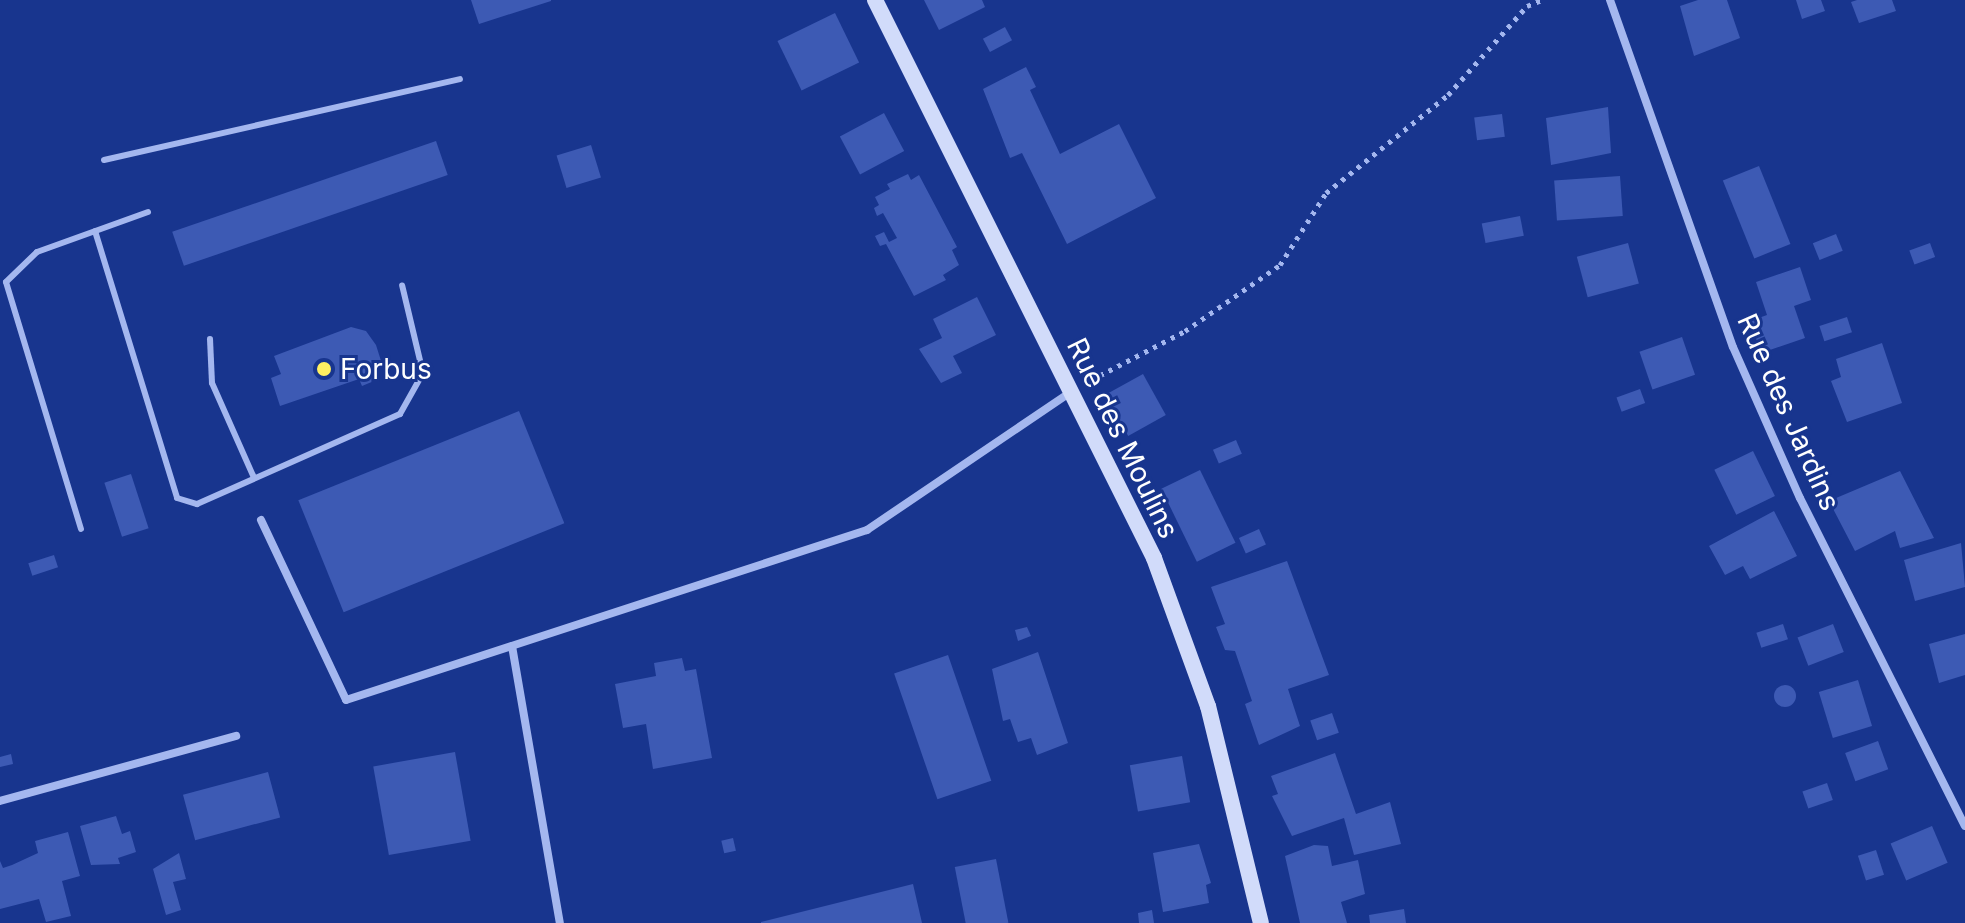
<!DOCTYPE html>
<html>
<head>
<meta charset="utf-8">
<style>
	body { margin:0 }
	#map { position:relative; width:1965px; height:923px; overflow:hidden; background:#18358e; font-family:Inter,sans-serif }
	div>[style] { position:absolute }
	.building>* { inset:0; background:#3d5ab4; transform-origin:0 0 }
	.round { border-radius:50% }
	.path>* { height:5px; margin-top:-2.5px; transform-origin:0; background:repeating-linear-gradient(90deg,#a4b7ef 0 4px,transparent 0 10px) }
	.service>* { height:6px; margin:-3px; padding:0 3px; transform-origin:3px; border-radius:3px; background:#a4b7ef }
	.minor>* { height:8px; margin:-4px; padding:0 4px; transform-origin:4px; border-radius:4px; background:#a4b7ef }
	.secondary>* { height:16px; margin:-8px; padding:0 8px; transform-origin:8px; border-radius:8px; background:#d1dbfa }
	.dots>* { width:22px; height:22px; translate:-50% -50%; box-sizing:border-box; border:4px solid #18358e; border-radius:50% }
	span { translate:-50% -50%; white-space:nowrap; text-align:center; line-height:1.15; -webkit-text-stroke:6px #18358e; paint-order:stroke }
	.poi-label { font-size:28px; color:#fff }
	.left { translate:0 -50%; text-align:left }
	.street-label { font-size:28px; color:#fff }
</style>
</head>
<body>
<div id="map">
	<div class="building">
		<div style="clip-path:polygon(471px 0,551px 0,551px 1px,479px 24px)"></div>
		<div style="clip-path:polygon(924px 0,982px 0,985px 7px,939px 30px)"></div>
		<div style="clip-path:polygon(1698px 0,1727px 0,1740px 38px,1694px 56px,1680px 6px)"></div>
		<div style="clip-path:polygon(1796px 0,1821px 0,1825px 11px,1802px 19px)"></div>
		<div style="clip-path:polygon(1857px 0,1892px 0,1896px 11px,1859px 23px,1851px 2px)"></div>
		<div style="left:835px;top:13px;width:55px;height:64px;rotate:64deg"></div>
		<div style="left:1005px;top:27px;width:15px;height:25px;rotate:62deg"></div>
		<div style="clip-path:polygon(1026px 67px,1036px 87px,1030px 90px,1060px 154px,1119px 124px,1156px 198px,1067px 244px,1022px 153px,1010px 158px,983px 89px)"></div>
		<div style="clip-path:polygon(1608px 107px,1611px 153px,1551px 165px,1546px 118px)"></div>
		<div style="left:884px;top:113px;width:43px;height:50px;rotate:62deg"></div>
		<div style="left:1502px;top:114px;width:23px;height:28px;rotate:83deg"></div>
		<div style="left:436px;top:141px;width:36px;height:279px;rotate:71deg"></div>
		<div style="left:591px;top:145px;width:34px;height:36px;rotate:73deg"></div>
		<div style="left:1759px;top:166px;width:84px;height:39px;rotate:68deg"></div>
		<div style="clip-path:polygon(908px 174px,911px 180px,919px 175px,957px 247px,952px 250px,959px 265px,943px 275px,946px 280px,914px 296px,886px 244px,880px 246px,875px 236px,884px 232px,889px 242px,897px 238px,883px 213px,877px 216px,874px 208px,879px 205px,875px 197px,890px 189px,887px 184px)"></div>
		<div style="left:1620px;top:176px;width:40px;height:66px;rotate:86deg"></div>
		<div style="left:1520px;top:216px;width:20px;height:39px;rotate:79deg"></div>
		<div style="left:1836px;top:234px;width:18px;height:25px;rotate:68deg"></div>
		<div style="left:1628px;top:243px;width:42px;height:53px;rotate:75deg"></div>
		<div style="left:1930px;top:243px;width:15px;height:22px;rotate:70deg"></div>
		<div style="clip-path:polygon(1800px 267px,1811px 300px,1794px 306px,1805px 338px,1761px 353px,1750px 321px,1767px 315px,1756px 282px)"></div>
		<div style="clip-path:polygon(977px 297px,996px 335px,953px 356px,962px 373px,941px 383px,919px 349px,942px 338px,933px 319px)"></div>
		<div style="left:1847px;top:317px;width:16px;height:29px;rotate:72deg"></div>
		<div style="clip-path:polygon(351px 327px,366px 331px,376px 345px,382px 364px,370px 369px,374px 381px,362px 386px,359px 379px,280px 406px,271px 378px,281px 374px,274px 356px)"></div>
		<div style="left:1682px;top:337px;width:40px;height:45px;rotate:71deg"></div>
		<div style="clip-path:polygon(1882px 343px,1902px 403px,1847px 422px,1831px 381px,1841px 377px,1836px 359px)"></div>
		<div style="left:1143px;top:374px;width:47px;height:43px;rotate:61deg"></div>
		<div style="left:1640px;top:389px;width:15px;height:25px;rotate:70deg"></div>
		<div style="left:519px;top:411px;width:121px;height:238px;rotate:68deg"></div>
		<div style="left:1236px;top:440px;width:15px;height:25px;rotate:67deg"></div>
		<div style="left:1753px;top:451px;width:50px;height:43px;rotate:64deg"></div>
		<div style="left:1200px;top:470px;width:81px;height:43px;rotate:64deg"></div>
		<div style="clip-path:polygon(1900px 471px,1934px 538px,1900px 548px,1895px 531px,1855px 551px,1829px 501px)"></div>
		<div style="left:131px;top:474px;width:57px;height:28px;rotate:72deg"></div>
		<div style="clip-path:polygon(1774px 511px,1797px 556px,1750px 579px,1743px 566px,1725px 575px,1709px 546px)"></div>
		<div style="left:1259px;top:529px;width:17px;height:22px;rotate:66deg"></div>
		<div style="clip-path:polygon(1961px 543px,1965px 587px,1915px 601px,1904px 560px)"></div>
		<div style="left:54px;top:555px;width:13px;height:27px;rotate:72deg"></div>
		<div style="clip-path:polygon(1287px 561px,1329px 675px,1288px 689px,1300px 726px,1259px 745px,1245px 704px,1252px 701px,1235px 651px,1225px 650px,1216px 627px,1225px 624px,1211px 587px)"></div>
		<div style="left:1783px;top:624px;width:16px;height:28px;rotate:72deg"></div>
		<div style="left:1833px;top:624px;width:30px;height:38px;rotate:69deg"></div>
		<div style="clip-path:polygon(1027px 627px,1031px 636px,1018px 641px,1015px 630px)"></div>
		<div style="clip-path:polygon(1965px 634px,1965px 675px,1939px 683px,1929px 644px)"></div>
		<div style="clip-path:polygon(1038px 652px,1068px 743px,1037px 755px,1031px 738px,1018px 742px,1010px 719px,1003px 721px,992px 669px)"></div>
		<div style="left:948px;top:655px;width:133px;height:57px;rotate:71deg"></div>
		<div style="clip-path:polygon(682px 658px,685px 671px,696px 669px,712px 758px,653px 769px,646px 724px,623px 728px,615px 684px,656px 676px,654px 663px)"></div>
		<div style="left:1858px;top:680px;width:48px;height:41px;rotate:73deg"></div>
		<div class="round" style="left:1774px;top:685px;width:22px;height:22px"></div>
		<div style="left:1332px;top:713px;width:21px;height:23px;rotate:71deg"></div>
		<div style="left:1878px;top:741px;width:30px;height:35px;rotate:70deg"></div>
		<div style="left:455px;top:752px;width:90px;height:83px;rotate:80deg"></div>
		<div style="clip-path:polygon(1335px 753px,1356px 814px,1390px 802px,1401px 844px,1354px 855px,1344px 818px,1292px 836px,1272px 796px,1278px 794px,1271px 776px)"></div>
		<div style="clip-path:polygon(11px 754px,13px 764px,0 767px,0 757px)"></div>
		<div style="left:1182px;top:756px;width:47px;height:53px;rotate:80deg"></div>
		<div style="left:268px;top:772px;width:47px;height:88px;rotate:75deg"></div>
		<div style="left:1827px;top:783px;width:18px;height:26px;rotate:71deg"></div>
		<div style="clip-path:polygon(116px 816px,122px 834px,130px 831px,136px 852px,118px 858px,120px 864px,91px 865px,80px 826px)"></div>
		<div style="left:1932px;top:826px;width:40px;height:45px;rotate:67deg"></div>
		<div style="clip-path:polygon(68px 832px,80px 876px,62px 881px,71px 916px,46px 922px,39px 899px,0 909px,0 861px,3px 868px,12px 865px,38px 853px,35px 841px)"></div>
		<div style="left:733px;top:838px;width:13px;height:12px;rotate:77deg"></div>
		<div style="clip-path:polygon(1199px 844px,1211px 883px,1206px 885px,1209px 903px,1163px 912px,1153px 853px)"></div>
		<div style="clip-path:polygon(1314px 845px,1328px 846px,1332px 866px,1358px 860px,1365px 894px,1341px 902px,1347px 923px,1300px 923px,1285px 856px)"></div>
		<div style="left:1876px;top:850px;width:26px;height:19px;rotate:72deg"></div>
		<div style="clip-path:polygon(179px 853px,186px 879px,173px 882px,181px 910px,166px 915px,153px 869px)"></div>
		<div style="left:996px;top:859px;width:65px;height:42px;rotate:79deg"></div>
		<div style="clip-path:polygon(913px 884px,922px 923px,761px 923px,761px 922px)"></div>
		<div style="clip-path:polygon(1404px 909px,1406px 923px,1370px 923px,1369px 915px)"></div>
		<div style="clip-path:polygon(1152px 910px,1154px 923px,1139px 923px,1138px 913px)"></div>
	</div>
	<div class="path">
		<div style="left:1091px;top:380px;width:106px;rotate:-27.5deg"></div>
		<div style="left:1185px;top:331px;width:116px;rotate:-34.8deg"></div>
		<div style="left:1280px;top:265px;width:85px;rotate:-57.4deg"></div>
		<div style="left:1326px;top:193px;width:156px;rotate:-38.8deg"></div>
		<div style="left:1448px;top:95px;width:119px;rotate:-48.4deg"></div>
		<div style="left:1527px;top:6px;width:16px;rotate:-22deg"></div>
	</div>
	<div class="service">
		<div style="left:104px;top:160px;width:365px;rotate:-12.8deg"></div>
		<div style="left:95px;top:231px;width:279px;rotate:72.9deg"></div>
		<div style="left:177px;top:498px;width:21px;rotate:17deg"></div>
		<div style="left:197px;top:504px;width:222px;rotate:-23.9deg"></div>
		<div style="left:400px;top:414px;width:47px;rotate:-60.7deg"></div>
		<div style="left:423px;top:373px;width:90px;rotate:-103.4deg"></div>
		<div style="left:210px;top:339px;width:44px;rotate:87.4deg"></div>
		<div style="left:212px;top:383px;width:104px;rotate:66.1deg"></div>
		<div style="left:81px;top:529px;width:258px;rotate:-106.9deg"></div>
		<div style="left:6px;top:282px;width:43px;rotate:-44.1deg"></div>
		<div style="left:37px;top:252px;width:118px;rotate:-19.8deg"></div>
	</div>
	<div class="minor">
		<div style="left:1610px;top:0;width:368px;rotate:70.5deg"></div>
		<div style="left:1733px;top:347px;width:165px;rotate:66.1deg"></div>
		<div style="left:1800px;top:498px;width:367px;rotate:63.3deg"></div>
		<div style="left:261px;top:520px;width:199px;rotate:64.7deg"></div>
		<div style="left:346px;top:700px;width:548px;rotate:-18.07deg"></div>
		<div style="left:867px;top:530px;width:248px;rotate:-34.1deg"></div>
		<div style="left:512px;top:646px;width:281px;rotate:80.2deg"></div>
		<div style="left:0;top:801px;width:245px;rotate:-15.4deg"></div>
	</div>
	<div class="secondary">
		<div style="left:875px;top:0;width:624px;rotate:63.43deg"></div>
		<div style="left:1154px;top:558px;width:158px;rotate:70deg"></div>
		<div style="left:1208px;top:706px;width:223px;rotate:76.3deg"></div>
	</div>
	<div class="dots">
		<div style="left:324px;top:369px;background:#fff062"></div>
	</div>
	<div class="poi-label">
		<span class="left" style="left:340px;top:369px">Forbus</span>
	</div>
	<div class="street-label">
		<span style="left:1789px;top:412px;rotate:66deg">Rue des Jardins</span>
		<span style="left:1123px;top:438px;rotate:64deg">Rue des Moulins</span>
	</div>
</div>
</body>
</html>
